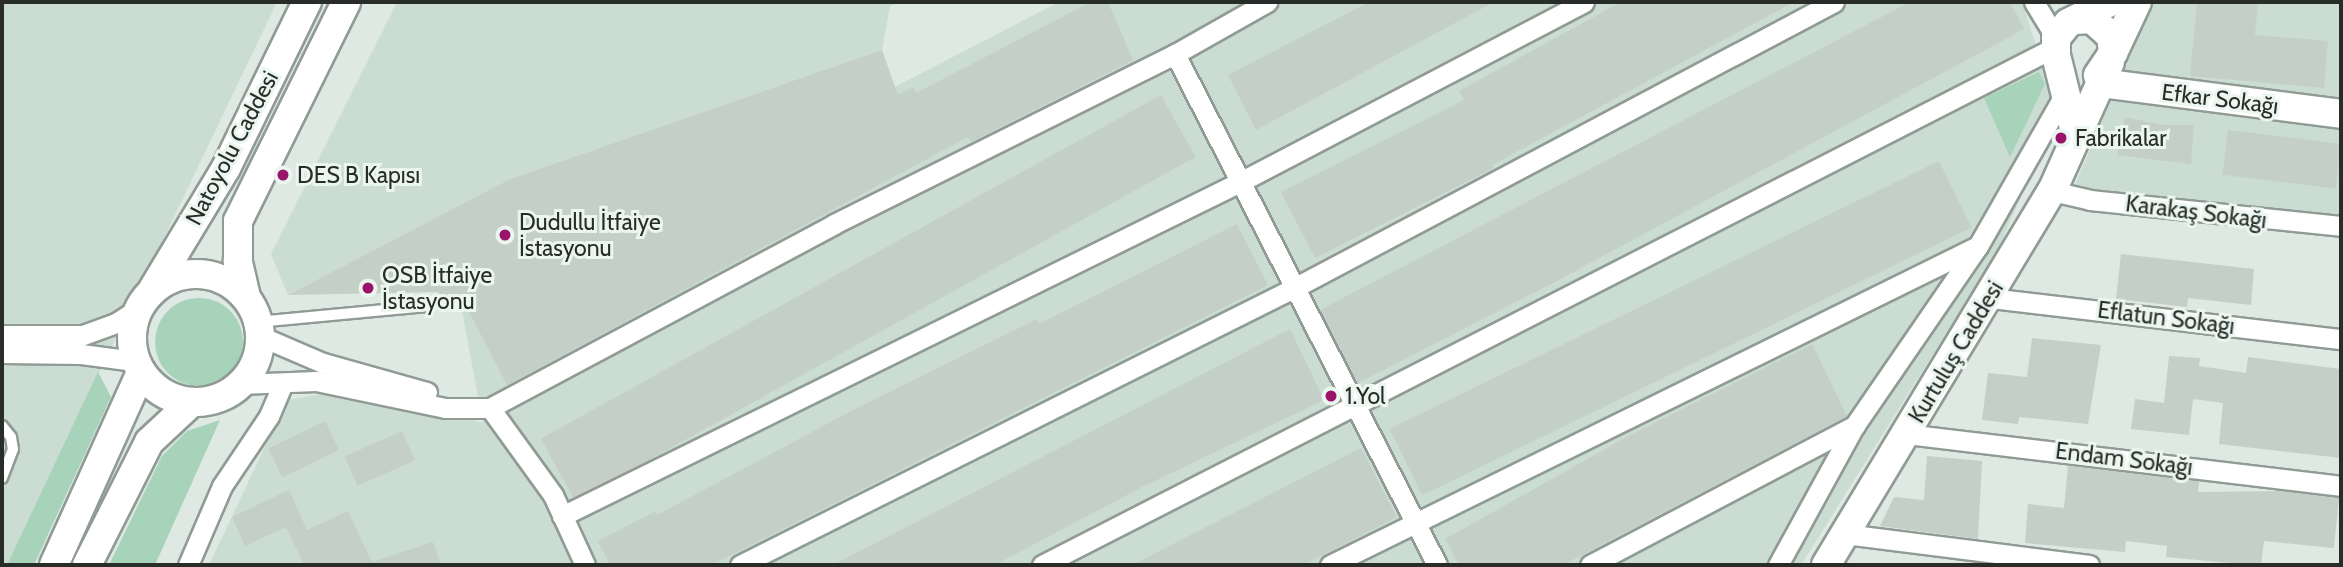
<!DOCTYPE html>
<html>
<head>
<meta charset="utf-8">
<style>
	body { margin:0 }
	#map { position:relative; width:2343px; height:567px; overflow:hidden; background:#dde9e2; font-family:Cabin,sans-serif }
	div>[style] { position:absolute }
	.built>* { inset:0; background:#cbdcd2 }
	.green>* { inset:0; background:#a8d3bb }
	.round { border-radius:50% }
	.building>* { inset:0; background:#c4cfc8; transform-origin:0 0 }
	.roads { filter:drop-shadow(2px 0 #909b95) drop-shadow(-2px 0 #909b95) drop-shadow(0 2px #909b95) drop-shadow(0 -2px #909b95) }
	.service>* { height:10px; margin:-5px; padding:0 5px; transform-origin:5px; border-radius:5px; background:#fff }
	.minor>* { height:19px; margin:-9.5px; padding:0 9.5px; transform-origin:9.5px; border-radius:9.5px; background:#fff }
	.secondary>* { height:28px; margin:-14px; padding:0 14px; transform-origin:14px; border-radius:14px; background:#fff }
	.secondary>.ring { margin:-14px; padding:0; box-sizing:content-box; background:none; border:28px solid #fff; border-radius:50% }
	.dots>* { width:19px; height:19px; translate:-50% -50%; box-sizing:border-box; border:4px solid #eaf6ef; border-radius:50% }
	span { translate:-50% -50%; white-space:nowrap; text-align:center; line-height:1.15; -webkit-text-stroke:6px #eaf6ef; paint-order:stroke }
	.street-label { font-size:23px; color:#282d2a }
	.poi-label { font-size:23px; color:#282d2a }
	.left { translate:0 -50%; text-align:left }
	.frame { position:absolute; inset:0; border:4px solid #282d2a; pointer-events:none }
</style>
</head>
<body>
<div id="map">
	<div class="built">
		<div style="clip-path:polygon(2px 2px,277px 2px,7px 565px,2px 565px)"></div>
		<div style="clip-path:polygon(397px 2px,901px 2px,890px 6px,882px 50px,510px 179px,288px 295px,271px 254px)"></div>
		<div style="clip-path:polygon(1059px 2px,2022px 2px,2057px 111px,1998px 250px,1801px 565px,209px 565px,287px 400px,346px 390px,483px 423px,462px 311px)"></div>
		<div style="clip-path:polygon(2153px 2px,2341px 2px,2341px 215px,2074px 187px)"></div>
	</div>
	<div class="green">
		<div style="clip-path:polygon(2039px 72px,2045px 84px,2010px 157px,1984px 98px)"></div>
		<div class="round" style="left:155px;top:298px;width:88px;height:88px"></div>
		<div style="clip-path:polygon(98px 372px,111px 397px,34px 565px,7px 565px)"></div>
		<div style="clip-path:polygon(220px 420px,155px 565px,109px 565px,162px 456px,187px 431px)"></div>
	</div>
	<div class="building">
		<div style="clip-path:polygon(1091px 2px,1108px 2px,1133px 60px,971px 142px,968px 137px,507px 385px,467px 308px,462px 311px,437px 292px,288px 295px,510px 179px,882px 50px,898px 95px,913px 87px,916px 93px)"></div>
		<div style="clip-path:polygon(1369px 2px,1494px 2px,1256px 130px,1228px 75px)"></div>
		<div style="clip-path:polygon(1621px 2px,1794px 2px,1492px 165px,1494px 168px,1315px 258px,1281px 192px,1464px 100px,1459px 91px)"></div>
		<div style="clip-path:polygon(1910px 2px,2010px 2px,2024px 29px,1553px 283px,1358px 383px,1320px 310px)"></div>
		<div style="clip-path:polygon(2197px 2px,2258px 2px,2255px 35px,2328px 41px,2324px 88px,2190px 76px)"></div>
		<div style="left:1161px;top:95px;width:71px;height:709px;rotate:61deg"></div>
		<div style="clip-path:polygon(2125px 117px,2163px 125px,2194px 125px,2191px 164px,2117px 155px)"></div>
		<div style="left:2228px;top:130px;width:114px;height:45px;rotate:7deg"></div>
		<div style="left:1939px;top:161px;width:74px;height:611px;rotate:64deg"></div>
		<div style="clip-path:polygon(1237px 224px,1268px 285px,711px 565px,610px 565px,598px 541px,656px 511px,657px 515px,853px 410px,1037px 319px,1039px 324px)"></div>
		<div style="clip-path:polygon(2121px 254px,2254px 269px,2251px 305px,2188px 298px,2187px 307px,2116px 299px)"></div>
		<div style="clip-path:polygon(1290px 329px,1324px 400px,1140px 488px,995px 565px,833px 565px)"></div>
		<div style="clip-path:polygon(2032px 338px,2101px 345px,2088px 424px,2019px 417px,2018px 424px,1982px 420px,1988px 373px,2027px 377px)"></div>
		<div style="clip-path:polygon(1812px 344px,1847px 416px,1563px 565px,1459px 565px,1445px 539px,1632px 434px)"></div>
		<div style="clip-path:polygon(2169px 356px,2200px 358px,2199px 366px,2246px 373px,2248px 357px,2341px 369px,2341px 458px,2219px 444px,2223px 403px,2193px 399px,2189px 435px,2131px 429px,2135px 399px,2164px 403px)"></div>
		<div style="left:325px;top:421px;width:32px;height:63px;rotate:64deg"></div>
		<div style="left:402px;top:431px;width:32px;height:63px;rotate:66deg"></div>
		<div style="clip-path:polygon(1361px 448px,1397px 517px,1303px 565px,1132px 565px)"></div>
		<div style="clip-path:polygon(1927px 456px,1982px 461px,1978px 539px,1880px 526px,1894px 497px,1924px 500px)"></div>
		<div style="clip-path:polygon(2068px 466px,2199px 481px,2198px 492px,2280px 491px,2339px 498px,2334px 548px,2264px 541px,2261px 565px,2251px 565px,2166px 557px,2167px 546px,2126px 541px,2125px 552px,2025px 543px,2028px 504px,2064px 508px)"></div>
		<div style="clip-path:polygon(289px 490px,307px 530px,348px 511px,372px 562px,433px 542px,441px 565px,304px 565px,286px 527px,245px 546px,232px 517px)"></div>
	</div>
	<div class="roads">
		<div class="service">
			<div style="left:257px;top:322px;width:171px;rotate:-5.4deg"></div>
			<div style="left:2px;top:426px;width:14px;rotate:51deg"></div>
			<div style="left:11px;top:437px;width:12px;rotate:81deg"></div>
			<div style="left:13px;top:449px;width:31px;rotate:111deg"></div>
		</div>
		<div class="minor">
			<div style="left:2034px;top:2px;width:42px;rotate:58.6deg"></div>
			<div style="left:1175px;top:54px;width:574px;rotate:62.85deg"></div>
			<div style="left:2052px;top:191px;width:39px;rotate:13deg"></div>
			<div style="left:2090px;top:200px;width:252px;rotate:5.9deg"></div>
			<div style="left:1990px;top:298px;width:353px;rotate:6.7deg"></div>
			<div style="left:2px;top:335px;width:81px"></div>
			<div style="left:83px;top:335px;width:35px;rotate:-20deg"></div>
			<div style="left:116px;top:323px;width:27px;rotate:-33deg"></div>
			<div style="left:260px;top:336px;width:69px;rotate:23.2deg"></div>
			<div style="left:323px;top:363px;width:108px;rotate:15.6deg"></div>
			<div style="left:2px;top:353px;width:79px;rotate:0.7deg"></div>
			<div style="left:81px;top:354px;width:54px;rotate:7.4deg"></div>
			<div style="left:239px;top:384px;width:77px;rotate:-2.2deg"></div>
			<div style="left:316px;top:381px;width:132px;rotate:11.8deg"></div>
			<div style="left:445px;top:408px;width:45px"></div>
			<div style="left:490px;top:408px;width:107px;rotate:54.1deg"></div>
			<div style="left:553px;top:495px;width:77px;rotate:65.4deg"></div>
			<div style="left:490px;top:408px;width:390px;rotate:-28.1deg"></div>
			<div style="left:834px;top:224px;width:381px;rotate:-26.5deg"></div>
			<div style="left:1175px;top:54px;width:106px;rotate:-29.5deg"></div>
			<div style="left:1906px;top:434px;width:438px;rotate:6.8deg"></div>
			<div style="left:562px;top:516px;width:756px;rotate:-26.23deg"></div>
			<div style="left:1240px;top:182px;width:388px;rotate:-27.6deg"></div>
			<div style="left:1845px;top:534px;width:246px;rotate:7.2deg"></div>
			<div style="left:188px;top:565px;width:86px;rotate:-66.7deg"></div>
			<div style="left:222px;top:486px;width:84px;rotate:-56.1deg"></div>
			<div style="left:269px;top:416px;width:34px;rotate:-67deg"></div>
			<div style="left:740px;top:565px;width:619px;rotate:-26.57deg"></div>
			<div style="left:1294px;top:288px;width:611px;rotate:-27.91deg"></div>
			<div style="left:1042px;top:565px;width:1138px;rotate:-27.08deg"></div>
			<div style="left:1330px;top:565px;width:722px;rotate:-26.21deg"></div>
			<div style="left:1590px;top:565px;width:300px;rotate:-27.8deg"></div>
			<div style="left:1778px;top:565px;width:160px;rotate:-61.2deg"></div>
			<div style="left:1855px;top:425px;width:217px;rotate:-55.5deg"></div>
			<div style="left:1978px;top:246px;width:180px;rotate:-60.3deg"></div>
		</div>
		<div class="secondary">
			<div style="left:2075px;top:20px;width:17px;rotate:-3deg"></div>
			<div style="left:2092px;top:19px;width:25px;rotate:42deg"></div>
			<div style="left:2111px;top:36px;width:17px;rotate:83deg"></div>
			<div style="left:2113px;top:53px;width:27px;rotate:124deg"></div>
			<div style="left:2113px;top:53px;width:56px;rotate:-64.8deg"></div>
			<div style="left:2100px;top:83px;width:243px;rotate:7.3deg"></div>
			<div style="left:2075px;top:132px;width:79px;rotate:-103.9deg"></div>
			<div style="left:2056px;top:55px;width:17px;rotate:-90deg"></div>
			<div style="left:2056px;top:38px;width:19px;rotate:-51deg"></div>
			<div style="left:2068px;top:23px;width:47px;rotate:-26.6deg"></div>
			<div class="ring" style="left:132px;top:274px;width:100px;height:100px"></div>
			<div style="left:153px;top:289px;width:141px;rotate:-58.9deg"></div>
			<div style="left:226px;top:168px;width:185px;rotate:-64deg"></div>
			<div style="left:246px;top:297px;width:37px;rotate:-103deg"></div>
			<div style="left:238px;top:261px;width:40px;rotate:-90deg"></div>
			<div style="left:238px;top:221px;width:244px;rotate:-63.7deg"></div>
			<div style="left:54px;top:565px;width:212px;rotate:-65.7deg"></div>
			<div style="left:87px;top:565px;width:138px;rotate:-63.2deg"></div>
			<div style="left:149px;top:442px;width:59px;rotate:-42.9deg"></div>
			<div style="left:1826px;top:565px;width:437px;rotate:-58.9deg"></div>
			<div style="left:2052px;top:191px;width:141px;rotate:-65.8deg"></div>
		</div>
	</div>
	<div class="dots">
		<div style="left:2061px;top:138px;background:#98156a"></div>
		<div style="left:283px;top:175px;background:#98156a"></div>
		<div style="left:505px;top:235px;background:#98156a"></div>
		<div style="left:368px;top:288px;background:#98156a"></div>
		<div style="left:1331px;top:396px;background:#98156a"></div>
	</div>
	<div class="street-label">
		<span style="left:2220px;top:99px;rotate:7deg">Efkar Sokağı</span>
		<span style="left:232px;top:148px;rotate:-62deg">Natoyolu Caddesi</span>
		<span style="left:2196px;top:212px;rotate:7deg">Karakaş Sokağı</span>
		<span style="left:2166px;top:318px;rotate:7deg">Eflatun Sokağı</span>
		<span style="left:1956px;top:352px;rotate:-59deg">Kurtuluş Caddesi</span>
		<span style="left:2124px;top:459px;rotate:7deg">Endam Sokağı</span>
	</div>
	<div class="poi-label">
		<span class="left" style="left:2075px;top:138px">Fabrikalar</span>
		<span class="left" style="left:297px;top:175px">DES B Kapısı</span>
		<span class="left" style="left:519px;top:235px">Dudullu İtfaiye<br>İstasyonu</span>
		<span class="left" style="left:382px;top:288px">OSB İtfaiye<br>İstasyonu</span>
		<span class="left" style="left:1345px;top:396px">1.Yol</span>
	</div>
	<div class="frame"></div>
</div>
</body>
</html>
